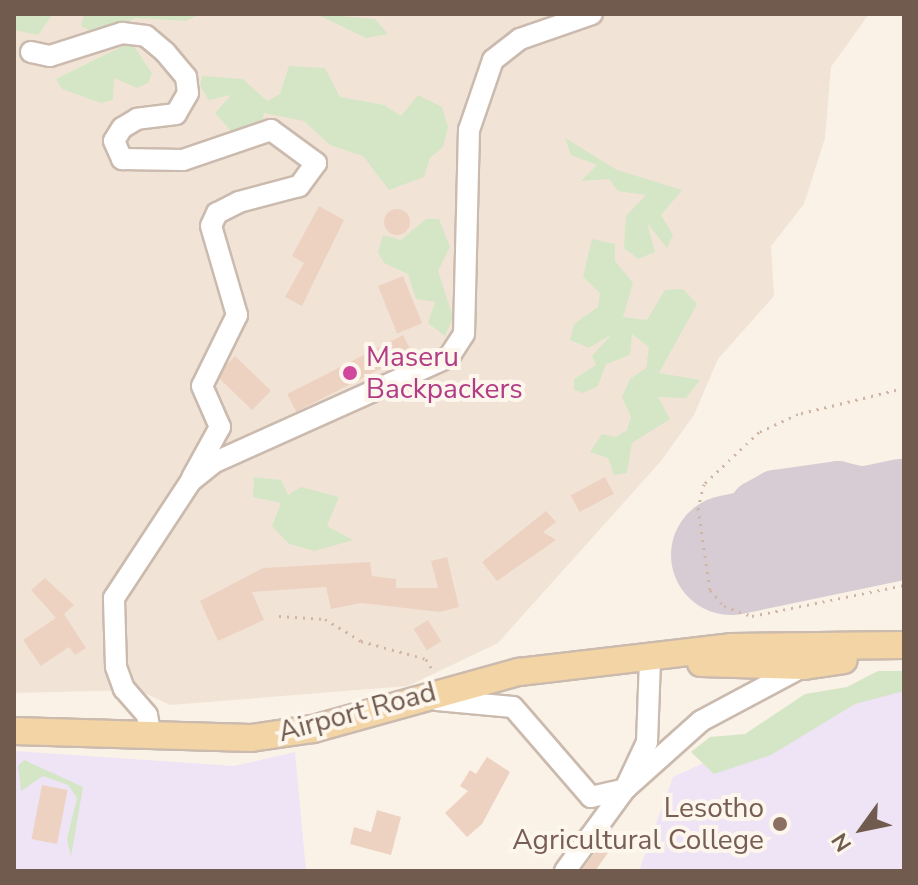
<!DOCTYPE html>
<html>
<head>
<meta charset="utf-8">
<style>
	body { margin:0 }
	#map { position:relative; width:918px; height:885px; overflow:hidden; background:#faf2e6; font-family:"Nunito Sans",sans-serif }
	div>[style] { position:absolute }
	.residential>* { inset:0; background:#f1e4d6 }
	.education>* { inset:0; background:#efe3f6 }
	.green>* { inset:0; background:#d4e6c6 }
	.taxiway>* { height:48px; margin:-24px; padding:0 24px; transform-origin:24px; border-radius:24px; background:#d8ccd4 }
	.runway>* { height:120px; margin:-60px; padding:0 60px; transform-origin:60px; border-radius:60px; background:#d8ccd4 }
	.building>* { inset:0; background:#edd2c1; transform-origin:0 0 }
	.round { border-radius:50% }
	.path>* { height:3px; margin-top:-1.5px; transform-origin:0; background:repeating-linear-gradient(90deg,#d1b5a4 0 2px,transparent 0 8px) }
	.roads { filter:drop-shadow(2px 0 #cbbaae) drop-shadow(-2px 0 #cbbaae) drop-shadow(0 2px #cbbaae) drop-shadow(0 -2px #cbbaae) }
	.minor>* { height:20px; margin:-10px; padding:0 10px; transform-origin:10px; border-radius:10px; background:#fff }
	.major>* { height:26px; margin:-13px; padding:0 13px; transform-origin:13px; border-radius:13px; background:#f2d4a5 }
	.dots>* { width:22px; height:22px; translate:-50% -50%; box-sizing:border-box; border:4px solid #fdf6ec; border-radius:50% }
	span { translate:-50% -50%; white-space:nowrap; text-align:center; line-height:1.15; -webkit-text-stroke:8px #fdf6ec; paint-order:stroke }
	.hotel-label { font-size:28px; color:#b23c85 }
	.left { translate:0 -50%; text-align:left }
	.street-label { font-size:28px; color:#715a4e }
	.education-label { font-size:28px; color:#785e54 }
	.right { translate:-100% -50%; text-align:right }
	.frame { position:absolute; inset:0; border:16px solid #715a4e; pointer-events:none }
	.north { position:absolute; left:822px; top:789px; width:80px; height:80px; -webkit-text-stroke:6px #fdf6ec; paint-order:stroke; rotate:237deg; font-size:22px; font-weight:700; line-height:32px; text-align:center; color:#715a4e }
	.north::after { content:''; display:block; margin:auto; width:28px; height:36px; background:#715a4e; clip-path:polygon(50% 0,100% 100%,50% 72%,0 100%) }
</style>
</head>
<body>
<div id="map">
	<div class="residential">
		<div style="clip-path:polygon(14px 14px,869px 14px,831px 67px,825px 138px,804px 204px,771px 246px,774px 296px,718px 359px,694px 415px,661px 461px,498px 643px,408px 686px,170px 705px,138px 690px,14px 693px)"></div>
	</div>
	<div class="education">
		<div style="clip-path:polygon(904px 688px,904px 871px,639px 871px,673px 777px,865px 689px)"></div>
		<div style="clip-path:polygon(14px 751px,234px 766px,295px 752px,306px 871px,14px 871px)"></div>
	</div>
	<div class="green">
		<div style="clip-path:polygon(14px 14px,53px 14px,38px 35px,14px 30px)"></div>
		<div style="clip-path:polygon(84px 14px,201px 14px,185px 21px,136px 18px,97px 34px,81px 26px)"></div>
		<div style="clip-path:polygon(316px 14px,375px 19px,388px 34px,366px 38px)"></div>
		<div style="clip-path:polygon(131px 42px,152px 73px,148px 83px,137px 88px,114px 78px,113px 100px,101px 103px,62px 89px,56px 79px)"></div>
		<div style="clip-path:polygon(289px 66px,325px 68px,340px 97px,384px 105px,401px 116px,418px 95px,442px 107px,448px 127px,443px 147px,430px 158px,424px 177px,389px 190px,363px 156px,330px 145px,304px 121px,264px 113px,260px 127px,255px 122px,232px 132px,215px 113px,231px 95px,209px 100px,200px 86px,202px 76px,243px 79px,267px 101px,280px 94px)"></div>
		<div style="clip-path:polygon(565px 138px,617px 170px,682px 190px,661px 215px,673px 235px,667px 248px,647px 223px,655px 252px,638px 259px,624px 248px,626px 216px,646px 195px,618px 191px,609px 179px,581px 181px,597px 165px,571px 155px)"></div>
		<div style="clip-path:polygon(426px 219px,439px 219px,450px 247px,438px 271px,453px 317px,445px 336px,428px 323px,435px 302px,416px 299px,408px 274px,384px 263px,378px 252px,383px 235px,401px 240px)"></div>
		<div style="clip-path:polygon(592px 239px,615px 244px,615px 261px,633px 283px,623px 317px,647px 320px,665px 290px,683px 289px,697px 304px,659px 373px,700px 380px,686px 398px,658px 397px,670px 419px,632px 443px,627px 473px,614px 475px,608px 458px,590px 452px,602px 434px,616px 437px,627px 430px,631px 417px,622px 397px,630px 379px,646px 368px,649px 347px,632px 334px,630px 355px,606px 364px,598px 386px,583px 393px,574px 390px,574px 379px,596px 365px,592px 356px,612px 334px,589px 348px,570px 340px,574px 324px,598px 307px,600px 293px,583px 277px)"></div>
		<div style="clip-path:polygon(254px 477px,281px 480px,288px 495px,301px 487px,339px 497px,327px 526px,353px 540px,315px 551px,289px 544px,272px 526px,281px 503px,253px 497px)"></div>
		<div style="clip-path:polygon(878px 671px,904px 671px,904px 691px,855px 704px,771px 755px,714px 774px,691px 752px,710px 737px,745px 734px,805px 694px,847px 687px)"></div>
		<div style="clip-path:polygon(24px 760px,83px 787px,71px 857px,67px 839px,77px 798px,68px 785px,43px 776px,21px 791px,18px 766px)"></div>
	</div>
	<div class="taxiway">
		<div style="left:867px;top:526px;width:97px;rotate:149.7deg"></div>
		<div style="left:783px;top:575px;width:28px;rotate:-167deg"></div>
		<div style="left:756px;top:569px;width:31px;rotate:-121deg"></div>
		<div style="left:740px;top:542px;width:21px;rotate:-82deg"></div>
		<div style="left:743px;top:521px;width:20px;rotate:-53deg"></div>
		<div style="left:755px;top:505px;width:23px;rotate:-29deg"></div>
		<div style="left:775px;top:494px;width:64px;rotate:-8.1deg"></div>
		<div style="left:838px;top:485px;width:68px;rotate:13.6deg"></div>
	</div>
	<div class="runway">
		<div style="left:731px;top:555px;width:177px;rotate:-11.8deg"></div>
	</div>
	<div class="building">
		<div style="clip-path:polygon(319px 206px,344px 220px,302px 306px,285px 297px,304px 263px,292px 256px)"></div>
		<div class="round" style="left:384px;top:209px;width:26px;height:26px"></div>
		<div style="left:403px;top:276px;width:51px;height:27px;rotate:68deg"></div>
		<div style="left:403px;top:335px;width:20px;height:130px;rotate:63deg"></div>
		<div style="left:235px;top:356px;width:50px;height:27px;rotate:44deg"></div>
		<div style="left:605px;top:477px;width:19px;height:39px;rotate:62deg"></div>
		<div style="clip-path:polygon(546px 511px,556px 522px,543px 532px,556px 540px,497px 581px,482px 562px)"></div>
		<div style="clip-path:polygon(447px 557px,459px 607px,440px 612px,361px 603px,331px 609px,326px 587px,252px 592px,264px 620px,218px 641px,200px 601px,263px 568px,370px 562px,372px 576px,396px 579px,396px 588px,438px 588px,431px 561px)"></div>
		<div style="clip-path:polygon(45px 578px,74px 605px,64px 614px,86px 648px,75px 655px,69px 647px,41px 666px,23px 640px,56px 618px,31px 590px)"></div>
		<div style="left:428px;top:620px;width:25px;height:17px;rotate:58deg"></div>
		<div style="clip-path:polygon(487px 757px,510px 772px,482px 824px,467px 837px,445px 813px,468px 791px,460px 786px,470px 770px,476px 774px)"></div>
		<div style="left:42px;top:785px;width:26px;height:55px;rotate:11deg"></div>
		<div style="clip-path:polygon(377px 810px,401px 817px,391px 855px,350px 844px,354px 827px,371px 832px)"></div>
		<div style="clip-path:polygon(601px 844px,610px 850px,595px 871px,581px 871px)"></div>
	</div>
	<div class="path">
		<div style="left:904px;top:388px;width:109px;rotate:166.2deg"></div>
		<div style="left:798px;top:414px;width:43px;rotate:155.2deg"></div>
		<div style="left:759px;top:432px;width:76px;rotate:136.6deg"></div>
		<div style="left:704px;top:484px;width:25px;rotate:104deg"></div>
		<div style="left:698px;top:508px;width:83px;rotate:81.7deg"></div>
		<div style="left:710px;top:590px;width:21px;rotate:49deg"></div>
		<div style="left:724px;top:606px;width:30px;rotate:20deg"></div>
		<div style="left:752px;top:616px;width:155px;rotate:-11.5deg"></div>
		<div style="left:279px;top:616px;width:46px;rotate:3.7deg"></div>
		<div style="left:325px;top:619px;width:42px;rotate:31.4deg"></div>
		<div style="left:361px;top:641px;width:67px;rotate:15.5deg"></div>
		<div style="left:426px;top:659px;width:16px;rotate:60deg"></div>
	</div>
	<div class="roads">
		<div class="minor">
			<div style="left:31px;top:52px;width:19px;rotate:12deg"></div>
			<div style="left:50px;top:56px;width:76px;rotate:-17.7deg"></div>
			<div style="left:122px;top:33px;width:24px;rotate:7deg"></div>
			<div style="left:146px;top:36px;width:25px;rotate:40deg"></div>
			<div style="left:165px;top:52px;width:33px;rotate:50deg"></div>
			<div style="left:186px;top:77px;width:16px;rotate:83deg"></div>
			<div style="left:188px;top:93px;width:24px;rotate:120deg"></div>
			<div style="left:176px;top:114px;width:39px;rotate:173deg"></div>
			<div style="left:137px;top:119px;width:17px;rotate:149deg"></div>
			<div style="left:122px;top:128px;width:15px;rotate:122deg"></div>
			<div style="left:114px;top:141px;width:20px;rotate:66deg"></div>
			<div style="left:122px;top:159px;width:61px;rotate:0.9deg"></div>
			<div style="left:183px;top:160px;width:93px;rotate:-18.8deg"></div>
			<div style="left:271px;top:130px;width:56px;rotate:36.3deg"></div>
			<div style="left:316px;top:163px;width:29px;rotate:126deg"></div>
			<div style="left:299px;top:186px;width:62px;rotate:165.1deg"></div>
			<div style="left:239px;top:202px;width:25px;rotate:153deg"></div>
			<div style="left:217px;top:213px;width:14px;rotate:115deg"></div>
			<div style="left:211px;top:226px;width:93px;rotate:73.7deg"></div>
			<div style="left:237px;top:315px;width:79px;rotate:116.2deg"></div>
			<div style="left:202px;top:386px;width:45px;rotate:66.3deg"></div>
			<div style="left:220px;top:427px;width:58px;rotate:118.8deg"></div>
			<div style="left:437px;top:700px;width:76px;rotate:5.3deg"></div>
			<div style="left:513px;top:707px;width:119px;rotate:49.1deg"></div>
			<div style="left:591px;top:797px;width:35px;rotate:-13deg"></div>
			<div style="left:625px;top:789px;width:102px;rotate:-41.8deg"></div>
			<div style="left:701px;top:721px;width:117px;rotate:-28.1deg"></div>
			<div style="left:151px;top:738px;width:23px;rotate:-100deg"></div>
			<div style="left:147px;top:715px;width:35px;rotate:-131deg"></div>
			<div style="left:124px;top:689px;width:23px;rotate:-110deg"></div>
			<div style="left:116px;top:667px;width:69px;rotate:-91.7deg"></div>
			<div style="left:114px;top:598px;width:140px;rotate:-56.7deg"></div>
			<div style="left:191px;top:481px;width:28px;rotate:-39deg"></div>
			<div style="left:213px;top:463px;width:259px;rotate:-24.2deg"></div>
			<div style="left:449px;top:357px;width:27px;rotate:-57deg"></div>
			<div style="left:464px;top:334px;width:204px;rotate:-88.6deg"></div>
			<div style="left:469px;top:130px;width:74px;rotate:-71.1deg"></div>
			<div style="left:493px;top:60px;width:34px;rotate:-38deg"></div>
			<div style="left:520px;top:39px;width:76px;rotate:-19.1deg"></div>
			<div style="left:565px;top:871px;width:102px;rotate:-53.8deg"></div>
			<div style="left:625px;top:789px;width:52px;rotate:-64.9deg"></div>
			<div style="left:647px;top:742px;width:83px;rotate:-87.9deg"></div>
		</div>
		<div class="major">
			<div style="left:701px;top:663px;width:103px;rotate:1.7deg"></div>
			<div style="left:804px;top:666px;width:40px;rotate:-8.5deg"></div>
			<div style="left:14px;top:731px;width:237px;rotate:1.7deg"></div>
			<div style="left:251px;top:738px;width:63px;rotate:-8.3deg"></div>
			<div style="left:313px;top:729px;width:214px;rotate:-15.5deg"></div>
			<div style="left:519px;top:672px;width:213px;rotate:-6.7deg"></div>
			<div style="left:731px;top:647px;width:173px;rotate:-0.7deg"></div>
		</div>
	</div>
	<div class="dots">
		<div style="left:350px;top:373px;background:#d1479c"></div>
		<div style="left:780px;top:824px;background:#8d6e63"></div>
	</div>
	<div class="hotel-label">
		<span class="left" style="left:366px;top:373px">Maseru<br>Backpackers</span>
	</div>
	<div class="street-label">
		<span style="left:357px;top:712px;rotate:-15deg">Airport Road</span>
	</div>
	<div class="education-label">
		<span class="right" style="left:764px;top:824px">Lesotho<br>Agricultural College</span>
	</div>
	<div class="frame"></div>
	<div class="north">N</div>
</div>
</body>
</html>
